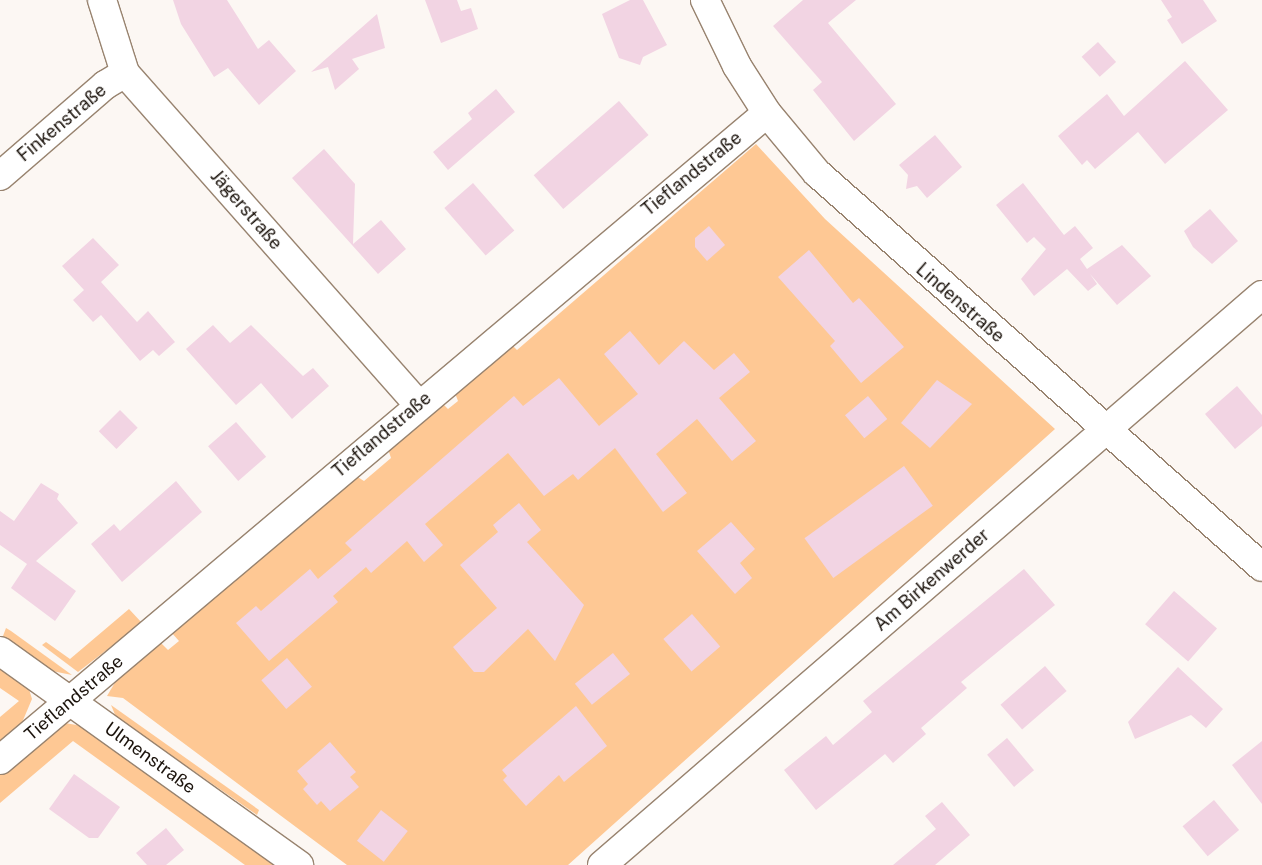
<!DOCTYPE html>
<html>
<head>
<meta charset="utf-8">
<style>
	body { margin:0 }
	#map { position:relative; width:1262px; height:865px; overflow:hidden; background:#fcf7f3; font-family:"Public Sans",sans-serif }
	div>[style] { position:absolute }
	.green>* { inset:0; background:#fec894 }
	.building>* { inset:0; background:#f2d4e3; transform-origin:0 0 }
	.roads { filter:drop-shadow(1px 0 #98836f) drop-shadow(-1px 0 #98836f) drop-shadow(0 1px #98836f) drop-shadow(0 -1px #98836f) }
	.minor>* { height:28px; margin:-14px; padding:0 14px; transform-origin:14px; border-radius:14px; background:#fff }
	span { translate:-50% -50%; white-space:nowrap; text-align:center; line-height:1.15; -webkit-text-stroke:5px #fff; paint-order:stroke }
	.street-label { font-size:18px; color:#1b130c }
</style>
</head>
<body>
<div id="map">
	<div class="green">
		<div style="clip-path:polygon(756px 144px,825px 219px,1055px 429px,568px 865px,347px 865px,123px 698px,107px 696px,117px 679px,160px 642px,168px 650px,179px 641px,171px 632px,356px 476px,364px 481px,391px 458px,388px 449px,442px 403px,448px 409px,458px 401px,455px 393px,512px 345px,517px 350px)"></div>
		<div style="clip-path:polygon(129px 609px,142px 623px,78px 672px,42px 645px,46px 642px,70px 659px)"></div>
		<div style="clip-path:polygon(6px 628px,11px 631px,72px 675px,52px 671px,3px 636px)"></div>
		<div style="clip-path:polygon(0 665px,28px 686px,32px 699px,21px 725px,0 743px,0 717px,19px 701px,0 688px)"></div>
		<div style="clip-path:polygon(111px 705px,259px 810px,257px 815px,116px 717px)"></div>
		<div style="clip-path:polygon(65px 723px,82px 726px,280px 865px,245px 865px,73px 741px,0 803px,0 773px)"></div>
	</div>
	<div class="building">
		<div style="clip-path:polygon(173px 0,227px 0,258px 49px,269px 40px,296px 71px,259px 105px,228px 68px,214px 77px,181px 24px)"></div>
		<div style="clip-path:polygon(425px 0,457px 0,461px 11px,471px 8px,478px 29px,441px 43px)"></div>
		<div style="clip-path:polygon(630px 0,643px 0,667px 45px,643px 57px,640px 65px,619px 58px,602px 14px)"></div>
		<div style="clip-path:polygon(803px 0,856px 0,828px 23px,896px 104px,854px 141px,813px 90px,822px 82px,773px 26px)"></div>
		<div style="clip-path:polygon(1161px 0,1203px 0,1217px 21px,1182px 44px,1167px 20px,1172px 17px)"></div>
		<div style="clip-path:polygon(377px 14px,385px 48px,352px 59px,359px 69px,335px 90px,328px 67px,311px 72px)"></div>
		<div style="left:1098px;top:42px;width:27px;height:22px;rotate:48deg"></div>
		<div style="clip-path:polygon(1185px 61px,1228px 110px,1165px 164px,1138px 132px,1095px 169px,1087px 160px,1082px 165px,1058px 136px,1107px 94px,1124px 116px)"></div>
		<div style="clip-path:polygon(496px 89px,515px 112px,448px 170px,433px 152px,472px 119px,468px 113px)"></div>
		<div style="left:619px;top:101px;width:45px;height:113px;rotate:49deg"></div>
		<div style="clip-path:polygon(935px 135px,962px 167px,927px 198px,917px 186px,906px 189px,908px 175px,899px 165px)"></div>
		<div style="clip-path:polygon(324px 149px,355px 184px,353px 244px,381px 220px,406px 249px,378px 274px,292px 178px)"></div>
		<div style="left:473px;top:183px;width:63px;height:38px;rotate:49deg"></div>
		<div style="clip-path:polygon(1023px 183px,1064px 235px,1075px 226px,1093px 248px,1080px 259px,1087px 269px,1122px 245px,1151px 276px,1117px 305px,1090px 274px,1097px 284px,1088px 291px,1067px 269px,1034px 296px,1021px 279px,1046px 249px,1034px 237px,1027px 243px,996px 205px)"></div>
		<div style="clip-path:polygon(1210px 209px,1238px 241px,1212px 264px,1193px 247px,1184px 231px)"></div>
		<div style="clip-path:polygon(709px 226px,725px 245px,707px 261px,695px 247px,695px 238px)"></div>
		<div style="clip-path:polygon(93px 238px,119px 265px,101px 282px,137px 322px,148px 311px,175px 342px,159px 356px,153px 350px,140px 361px,101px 315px,93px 322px,73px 300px,84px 290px,62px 266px)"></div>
		<div style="clip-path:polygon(809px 250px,853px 303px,859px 298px,904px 347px,861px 383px,830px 346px,835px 341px,778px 277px)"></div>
		<div style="clip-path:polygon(213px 325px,230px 343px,251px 325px,303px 376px,313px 368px,329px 386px,292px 419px,261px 383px,236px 405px,186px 349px)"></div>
		<div style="clip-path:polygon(630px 331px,659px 365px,684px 341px,714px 370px,734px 353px,750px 372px,719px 398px,756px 441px,732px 461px,697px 419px,656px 454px,687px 493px,663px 512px,615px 448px,578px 480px,573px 474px,544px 496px,508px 453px,425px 524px,443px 545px,424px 562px,407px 541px,371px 573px,366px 567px,333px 596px,338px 602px,269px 661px,236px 623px,256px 606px,261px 611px,310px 569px,318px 579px,352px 550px,345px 543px,514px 396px,523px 406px,559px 378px,599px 426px,638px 394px,604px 354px)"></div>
		<div style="clip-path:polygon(937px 380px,972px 404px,930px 448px,901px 423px)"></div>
		<div style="clip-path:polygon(1237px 386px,1262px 415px,1262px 426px,1235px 449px,1205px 414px)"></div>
		<div style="left:868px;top:396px;width:30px;height:30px;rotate:50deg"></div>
		<div style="left:120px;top:410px;width:25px;height:30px;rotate:45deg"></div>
		<div style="left:236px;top:422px;width:46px;height:37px;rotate:49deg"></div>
		<div style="left:904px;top:466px;width:49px;height:123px;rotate:54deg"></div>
		<div style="clip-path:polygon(176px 481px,202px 512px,122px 582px,91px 544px,114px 524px,120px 531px)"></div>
		<div style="clip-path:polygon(41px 483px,59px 494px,57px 499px,78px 523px,36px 561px,76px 591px,55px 621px,11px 588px,27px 564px,0 545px,0 511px,14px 521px)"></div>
		<div style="clip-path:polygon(519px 503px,541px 530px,527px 542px,584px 605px,555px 661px,528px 629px,484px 672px,474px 672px,453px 647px,497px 608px,460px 565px,498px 532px,493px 525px)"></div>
		<div style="clip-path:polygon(731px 522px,755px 549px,740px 563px,752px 578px,735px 594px,697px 551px)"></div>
		<div style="clip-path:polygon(1024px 569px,1055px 605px,961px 682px,967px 688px,921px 728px,926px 734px,893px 763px,885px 754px,816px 810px,784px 770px,826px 736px,833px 745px,872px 712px,863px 701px)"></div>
		<div style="left:1174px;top:591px;width:57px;height:44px;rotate:41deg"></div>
		<div style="left:692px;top:614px;width:43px;height:38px;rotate:49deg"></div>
		<div style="left:613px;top:653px;width:27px;height:49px;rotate:51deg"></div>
		<div style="left:287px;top:658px;width:38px;height:34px;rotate:49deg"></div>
		<div style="left:1045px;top:666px;width:33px;height:59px;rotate:49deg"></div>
		<div style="clip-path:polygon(1178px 667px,1223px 709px,1206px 728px,1191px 715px,1135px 739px,1128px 722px)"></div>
		<div style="clip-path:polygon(576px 706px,607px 746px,564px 782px,559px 775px,526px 806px,503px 780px,507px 776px,502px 770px)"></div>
		<div style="left:1007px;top:738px;width:42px;height:26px;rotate:50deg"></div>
		<div style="clip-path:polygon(1262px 741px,1262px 804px,1232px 765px)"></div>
		<div style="clip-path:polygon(330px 742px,356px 772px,350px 777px,359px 787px,330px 811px,321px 801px,317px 805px,303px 789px,308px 784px,297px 771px)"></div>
		<div style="clip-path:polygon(74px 774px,120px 807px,98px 838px,89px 838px,49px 809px)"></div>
		<div style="left:1214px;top:800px;width:39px;height:41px;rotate:50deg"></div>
		<div style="clip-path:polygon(942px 802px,970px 835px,935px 865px,893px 865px,936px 829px,925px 816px)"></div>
		<div style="left:381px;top:810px;width:34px;height:39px;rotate:38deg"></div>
		<div style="clip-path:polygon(166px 828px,184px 850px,166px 865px,147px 865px,136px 853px)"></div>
	</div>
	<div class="roads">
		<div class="minor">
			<div style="left:102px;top:0;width:77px;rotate:72.5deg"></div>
			<div style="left:125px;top:73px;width:442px;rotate:48.5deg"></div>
			<div style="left:705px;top:0;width:73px;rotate:64.1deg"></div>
			<div style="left:737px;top:66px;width:56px;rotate:57.4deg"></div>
			<div style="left:767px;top:113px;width:78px;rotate:50.2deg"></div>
			<div style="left:817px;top:173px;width:594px;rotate:41.52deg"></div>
			<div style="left:0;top:176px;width:139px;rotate:-40.9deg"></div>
			<div style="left:105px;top:85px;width:23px;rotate:-31deg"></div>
			<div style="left:0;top:651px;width:368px;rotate:35.6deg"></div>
			<div style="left:0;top:760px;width:1003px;rotate:-40.15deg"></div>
			<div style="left:602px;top:865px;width:872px;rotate:-40.82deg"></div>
		</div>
	</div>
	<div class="street-label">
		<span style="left:62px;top:123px;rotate:-40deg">Finkenstraße</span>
		<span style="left:692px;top:174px;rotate:-39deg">Tieflandstraße</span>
		<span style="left:246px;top:210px;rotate:49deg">Jägerstraße</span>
		<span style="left:960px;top:303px;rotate:41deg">Lindenstraße</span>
		<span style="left:382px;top:435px;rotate:-40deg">Tieflandstraße</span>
		<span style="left:932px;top:580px;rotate:-41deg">Am Birkenwerder</span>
		<span style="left:74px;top:698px;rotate:-40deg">Tieflandstraße</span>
		<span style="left:150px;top:758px;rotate:36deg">Ulmenstraße</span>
	</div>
</div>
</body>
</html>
